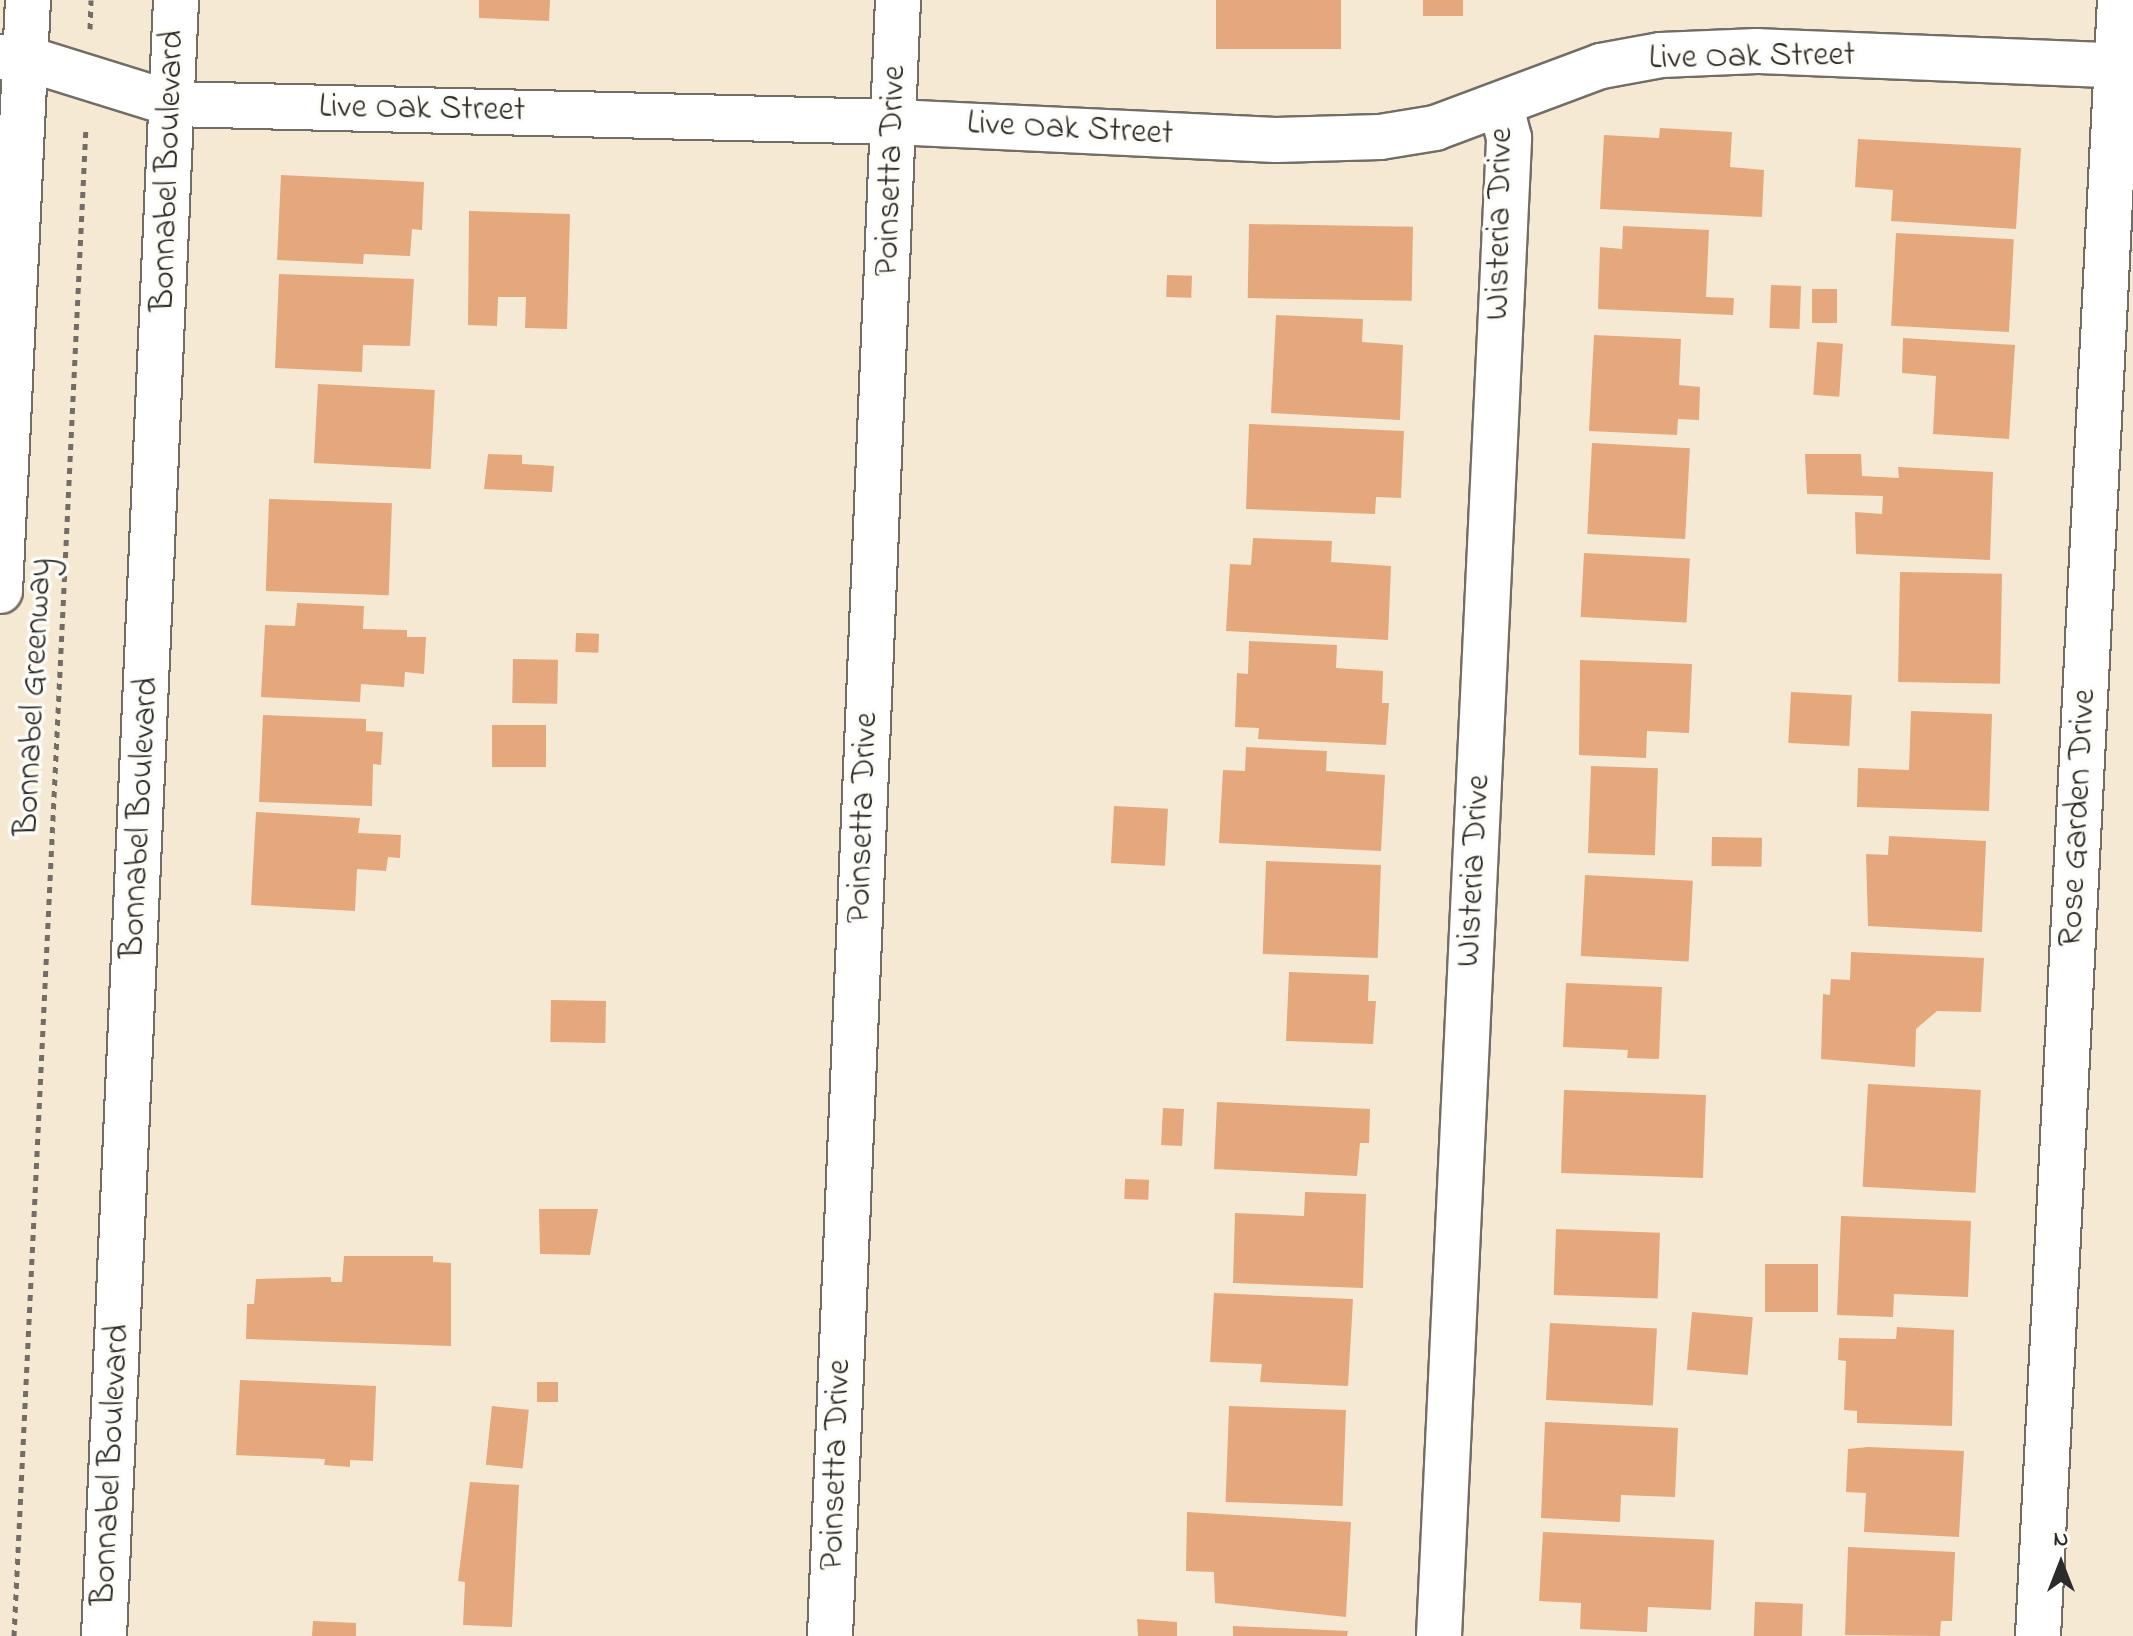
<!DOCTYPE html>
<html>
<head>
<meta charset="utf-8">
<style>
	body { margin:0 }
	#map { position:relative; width:2133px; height:1636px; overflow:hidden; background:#f6e9d4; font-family:"Indie Flower",sans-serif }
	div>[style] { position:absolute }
	.building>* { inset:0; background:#e5a77c; transform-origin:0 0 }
	.path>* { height:5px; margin-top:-2.5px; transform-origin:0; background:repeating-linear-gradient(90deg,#726e66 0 6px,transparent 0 12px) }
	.roads { filter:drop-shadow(2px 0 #726e66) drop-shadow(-2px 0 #726e66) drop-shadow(0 2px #726e66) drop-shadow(0 -2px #726e66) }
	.minor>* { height:44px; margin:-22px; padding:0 22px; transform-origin:22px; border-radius:22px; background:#fff }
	span { translate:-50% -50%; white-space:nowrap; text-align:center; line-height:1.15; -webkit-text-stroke:7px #fdfcf7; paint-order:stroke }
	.street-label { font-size:34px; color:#2b2b2b }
	.north { position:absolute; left:2021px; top:1524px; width:80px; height:80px; -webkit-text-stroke:6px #fdfcf7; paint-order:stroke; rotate:0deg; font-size:22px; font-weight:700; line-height:32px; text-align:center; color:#2b2b2b }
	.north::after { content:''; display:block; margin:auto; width:28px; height:36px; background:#2b2b2b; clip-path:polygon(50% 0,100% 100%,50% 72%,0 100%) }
</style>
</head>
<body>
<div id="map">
	<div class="building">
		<div style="clip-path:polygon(479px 0,550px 0,549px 21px,479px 18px)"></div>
		<div style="left:1216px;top:0;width:125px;height:49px"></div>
		<div style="left:1423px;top:0;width:40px;height:16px"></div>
		<div style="clip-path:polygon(1660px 128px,1732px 132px,1730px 167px,1764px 170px,1762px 217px,1600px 209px,1604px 135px,1659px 138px)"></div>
		<div style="clip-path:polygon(1858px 139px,2021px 148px,2016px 229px,1891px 221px,1893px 190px,1855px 187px)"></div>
		<div style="clip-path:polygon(281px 175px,424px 182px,422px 230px,412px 229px,410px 256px,364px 254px,363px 264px,277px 260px)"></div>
		<div style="clip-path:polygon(469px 211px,570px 214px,567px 329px,525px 328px,526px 297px,498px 297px,497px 326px,468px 325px)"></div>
		<div style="left:1249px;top:224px;width:164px;height:74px;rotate:1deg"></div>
		<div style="clip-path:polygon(1623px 226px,1709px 230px,1706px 297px,1734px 298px,1733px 315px,1598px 309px,1600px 247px,1622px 249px)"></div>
		<div style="left:1896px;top:233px;width:118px;height:93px;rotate:3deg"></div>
		<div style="clip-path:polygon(279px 274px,414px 279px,410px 346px,363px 345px,362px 372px,275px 368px)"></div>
		<div style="left:1167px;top:275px;width:25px;height:22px;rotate:2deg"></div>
		<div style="left:1771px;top:285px;width:30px;height:43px;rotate:2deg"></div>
		<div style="left:1812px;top:289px;width:25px;height:34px"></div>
		<div style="clip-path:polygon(1276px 315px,1363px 319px,1362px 342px,1403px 345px,1400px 420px,1271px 413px)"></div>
		<div style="clip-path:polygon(1594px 335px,1681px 339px,1679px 385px,1700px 387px,1699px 420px,1678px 419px,1677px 435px,1589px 431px)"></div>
		<div style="clip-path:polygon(1903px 338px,2015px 345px,2009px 439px,1933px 434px,1936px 376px,1902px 373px)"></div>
		<div style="left:1817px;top:342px;width:26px;height:53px;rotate:4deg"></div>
		<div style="left:318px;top:384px;width:117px;height:79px;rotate:3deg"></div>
		<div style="clip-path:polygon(1249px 424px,1404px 431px,1401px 498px,1376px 497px,1375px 514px,1246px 509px)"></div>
		<div style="left:1592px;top:443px;width:98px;height:91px;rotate:3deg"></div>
		<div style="clip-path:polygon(488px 454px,522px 455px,522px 464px,554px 466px,552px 492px,484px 489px)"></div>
		<div style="clip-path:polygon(1805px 454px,1861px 454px,1862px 476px,1899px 478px,1898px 467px,1993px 472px,1990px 560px,1856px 554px,1855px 512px,1882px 514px,1883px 496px,1807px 494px)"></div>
		<div style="left:269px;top:499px;width:123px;height:92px;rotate:2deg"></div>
		<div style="clip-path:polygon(1253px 538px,1332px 541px,1331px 562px,1391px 566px,1388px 640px,1226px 631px,1230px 564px,1251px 565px)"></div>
		<div style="left:1584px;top:553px;width:106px;height:64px;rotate:3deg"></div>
		<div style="left:1900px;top:572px;width:102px;height:110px;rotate:1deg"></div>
		<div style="clip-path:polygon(297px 603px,364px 606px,363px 629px,407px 630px,407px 637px,426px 637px,424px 674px,405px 672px,404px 687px,361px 684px,360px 702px,261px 697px,265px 625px,295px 626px)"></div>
		<div style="left:576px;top:633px;width:23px;height:19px;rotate:2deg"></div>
		<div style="clip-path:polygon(1249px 641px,1337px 645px,1336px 668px,1383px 671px,1382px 703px,1389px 703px,1386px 745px,1258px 739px,1259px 728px,1235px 727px,1237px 673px,1248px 674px)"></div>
		<div style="left:513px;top:659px;width:45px;height:44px;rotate:1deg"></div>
		<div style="clip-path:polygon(1580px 660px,1692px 664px,1689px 733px,1647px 731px,1646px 758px,1579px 755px)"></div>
		<div style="left:1791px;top:692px;width:61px;height:51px;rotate:3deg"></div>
		<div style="clip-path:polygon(1911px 711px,1992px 714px,1989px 811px,1857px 807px,1858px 768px,1909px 770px)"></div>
		<div style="clip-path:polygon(263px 715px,366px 719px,366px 731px,383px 732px,381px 765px,373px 764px,372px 806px,259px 802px)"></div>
		<div style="left:492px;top:725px;width:54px;height:42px"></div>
		<div style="clip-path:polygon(1246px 747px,1327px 751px,1326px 771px,1385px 775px,1381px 851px,1219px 843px,1223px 770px,1245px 771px)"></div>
		<div style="left:1591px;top:766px;width:67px;height:87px;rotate:2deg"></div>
		<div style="left:1114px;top:806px;width:54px;height:57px;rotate:3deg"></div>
		<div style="clip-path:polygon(256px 812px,360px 818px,358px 833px,401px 835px,400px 858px,388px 857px,386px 871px,357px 869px,355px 911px,251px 905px)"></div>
		<div style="clip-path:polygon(1889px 836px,1986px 841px,1982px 932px,1868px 926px,1866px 854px,1888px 855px)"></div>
		<div style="left:1712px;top:837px;width:50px;height:29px;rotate:1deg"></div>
		<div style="left:1266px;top:861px;width:115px;height:93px;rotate:2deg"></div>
		<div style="left:1585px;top:875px;width:108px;height:81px;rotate:3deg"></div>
		<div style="clip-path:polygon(1851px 952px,1984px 958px,1981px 1012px,1937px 1011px,1916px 1029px,1915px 1067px,1821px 1059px,1823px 994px,1830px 995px,1831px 979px,1850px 980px)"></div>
		<div style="clip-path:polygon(1289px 972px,1369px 975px,1368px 1001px,1376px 1001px,1373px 1044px,1286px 1041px)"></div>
		<div style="clip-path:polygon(1566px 983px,1662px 987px,1659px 1059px,1627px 1058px,1628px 1050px,1563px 1047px)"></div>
		<div style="left:551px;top:1000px;width:55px;height:42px;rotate:1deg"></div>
		<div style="left:1868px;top:1084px;width:113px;height:103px;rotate:3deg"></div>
		<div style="left:1564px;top:1090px;width:142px;height:83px;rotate:2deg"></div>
		<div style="clip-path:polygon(1217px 1102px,1370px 1109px,1369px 1143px,1360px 1143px,1357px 1176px,1214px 1169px)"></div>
		<div style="left:1163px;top:1108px;width:21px;height:37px;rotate:3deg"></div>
		<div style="left:1125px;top:1179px;width:24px;height:20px;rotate:2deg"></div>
		<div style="clip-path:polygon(1305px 1192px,1366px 1194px,1363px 1288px,1233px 1283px,1235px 1213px,1304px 1216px)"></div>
		<div style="clip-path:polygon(539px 1209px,598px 1209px,590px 1255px,540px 1254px)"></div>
		<div style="clip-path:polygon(1841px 1216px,1971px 1221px,1968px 1297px,1894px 1294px,1893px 1317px,1837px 1315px)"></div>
		<div style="left:1556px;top:1229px;width:104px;height:66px;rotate:2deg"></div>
		<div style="clip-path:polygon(344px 1256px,433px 1256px,433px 1262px,451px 1263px,451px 1346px,246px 1339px,247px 1304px,254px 1304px,256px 1279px,331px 1277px,331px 1282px,342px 1282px)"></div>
		<div style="left:1765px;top:1264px;width:53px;height:48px"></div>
		<div style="clip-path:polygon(1214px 1293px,1353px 1299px,1348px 1386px,1260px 1382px,1262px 1364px,1210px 1362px)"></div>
		<div style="left:1692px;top:1312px;width:61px;height:58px;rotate:5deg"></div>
		<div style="left:1550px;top:1323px;width:107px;height:77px;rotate:3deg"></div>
		<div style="clip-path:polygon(1897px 1327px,1954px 1330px,1952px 1426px,1857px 1423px,1857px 1411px,1844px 1410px,1846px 1361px,1838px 1360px,1839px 1338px,1896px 1339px)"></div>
		<div style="clip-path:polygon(240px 1380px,376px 1386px,373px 1461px,350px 1460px,350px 1467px,324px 1465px,325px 1459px,236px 1455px)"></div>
		<div style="left:537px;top:1382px;width:21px;height:20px"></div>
		<div style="left:492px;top:1406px;width:37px;height:59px;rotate:6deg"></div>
		<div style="left:1229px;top:1406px;width:117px;height:96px;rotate:2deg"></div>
		<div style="clip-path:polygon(1545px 1422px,1678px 1428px,1675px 1497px,1621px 1495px,1620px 1522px,1541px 1518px)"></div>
		<div style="clip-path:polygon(1868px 1447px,1964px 1451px,1959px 1537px,1864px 1532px,1866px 1493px,1846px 1492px,1848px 1449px)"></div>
		<div style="clip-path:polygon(470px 1482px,519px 1485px,512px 1627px,463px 1625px,465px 1582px,458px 1581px)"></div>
		<div style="clip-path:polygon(1187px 1512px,1351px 1522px,1346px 1617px,1215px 1603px,1214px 1572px,1186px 1571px)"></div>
		<div style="clip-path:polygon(1543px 1532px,1714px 1540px,1711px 1610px,1648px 1607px,1647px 1632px,1580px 1629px,1581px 1603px,1539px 1601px)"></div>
		<div style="clip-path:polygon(1848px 1547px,1955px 1552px,1952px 1621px,1941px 1621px,1940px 1636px,1845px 1635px)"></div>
		<div style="left:1755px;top:1602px;width:48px;height:34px;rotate:2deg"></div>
		<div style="clip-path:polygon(1137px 1619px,1177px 1622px,1177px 1636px,1138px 1636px)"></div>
		<div style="clip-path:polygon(313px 1621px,356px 1623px,356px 1636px,312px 1636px)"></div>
		<div style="clip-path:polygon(1233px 1626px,1348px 1631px,1347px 1636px,1233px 1636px)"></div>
	</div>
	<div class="path">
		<div style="left:90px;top:29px;width:29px;rotate:-88deg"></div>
		<div style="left:14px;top:1636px;width:1511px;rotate:-87.27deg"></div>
	</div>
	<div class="roads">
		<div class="minor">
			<div style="left:0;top:57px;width:25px;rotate:2deg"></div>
			<div style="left:25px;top:58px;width:155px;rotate:17.3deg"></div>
			<div style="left:173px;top:104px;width:721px;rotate:1.43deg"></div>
			<div style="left:894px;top:122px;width:382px;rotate:2.7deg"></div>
			<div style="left:1276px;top:140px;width:104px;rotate:-1.7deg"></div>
			<div style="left:1380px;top:137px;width:56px;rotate:-9.3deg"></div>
			<div style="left:1435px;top:128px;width:177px;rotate:-20.5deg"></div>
			<div style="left:1601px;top:66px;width:61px;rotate:-10.4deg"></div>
			<div style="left:1661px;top:55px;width:96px;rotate:-2.4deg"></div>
			<div style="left:1757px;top:51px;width:376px;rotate:2.3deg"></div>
			<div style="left:0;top:591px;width:592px;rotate:-87.29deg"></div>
			<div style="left:104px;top:1636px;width:1638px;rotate:-87.48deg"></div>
			<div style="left:830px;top:1636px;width:1637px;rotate:-87.62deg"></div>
			<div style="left:1439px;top:1636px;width:1500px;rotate:-87.32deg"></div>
			<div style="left:1509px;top:138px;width:32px;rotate:-104deg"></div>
			<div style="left:2038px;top:1636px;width:1638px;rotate:-87.13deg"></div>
		</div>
	</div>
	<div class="street-label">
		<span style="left:1752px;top:58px;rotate:-1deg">Live Oak Street</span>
		<span style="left:422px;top:110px;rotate:1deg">Live Oak Street</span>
		<span style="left:1070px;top:130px;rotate:3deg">Live Oak Street</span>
		<span style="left:169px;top:171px;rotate:-88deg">Bonnabel Boulevard</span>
		<span style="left:892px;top:171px;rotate:-88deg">Poinsetta Drive</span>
		<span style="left:1501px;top:224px;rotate:-89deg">Wisteria Drive</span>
		<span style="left:35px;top:697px;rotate:-87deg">Bonnabel Greenway</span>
		<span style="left:141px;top:818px;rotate:-87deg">Bonnabel Boulevard</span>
		<span style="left:864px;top:818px;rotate:-88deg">Poinsetta Drive</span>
		<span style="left:2079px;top:818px;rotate:-87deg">Rose Garden Drive</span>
		<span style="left:1475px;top:871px;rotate:-87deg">Wisteria Drive</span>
		<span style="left:112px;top:1465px;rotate:-87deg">Bonnabel Boulevard</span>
		<span style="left:837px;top:1465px;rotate:-88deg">Poinsetta Drive</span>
	</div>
	<div class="north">N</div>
</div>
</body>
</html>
